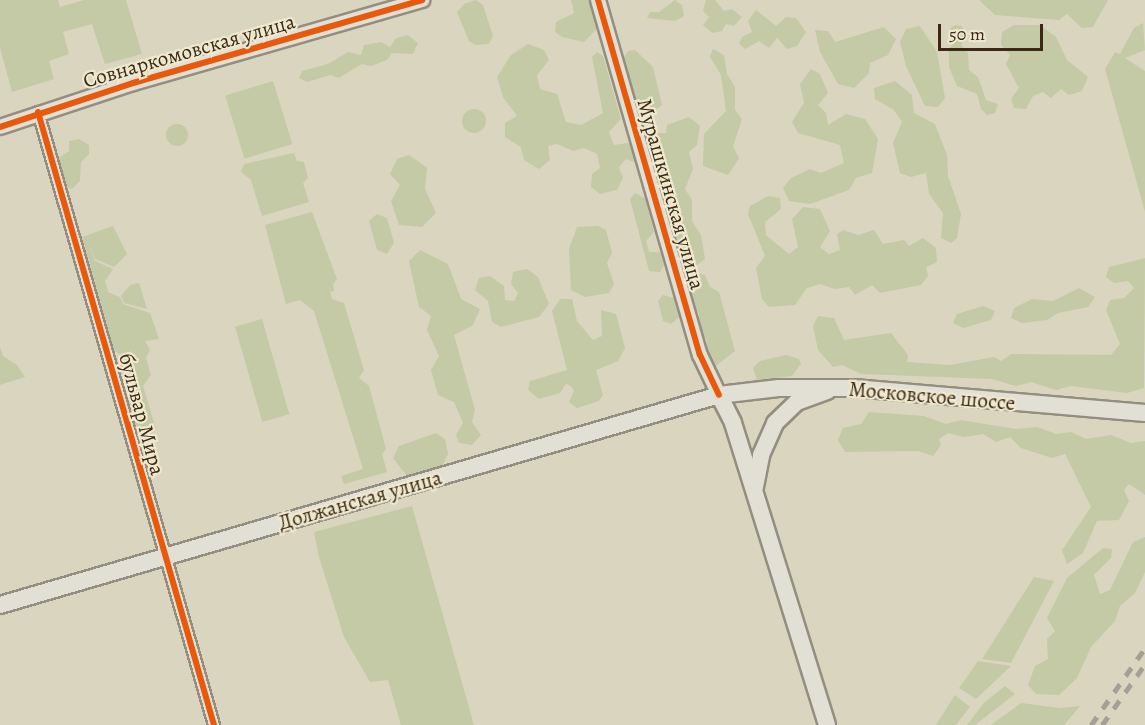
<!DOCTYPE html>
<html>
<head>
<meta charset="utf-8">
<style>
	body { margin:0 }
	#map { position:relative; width:1145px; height:725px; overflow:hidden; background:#dad5bf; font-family:Alegreya,serif }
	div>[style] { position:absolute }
	.green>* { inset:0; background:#c4caa5; transform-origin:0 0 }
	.round { border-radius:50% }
	.roads { filter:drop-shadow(2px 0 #938e7f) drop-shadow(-2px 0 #938e7f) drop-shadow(0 2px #938e7f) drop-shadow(0 -2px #938e7f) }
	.minor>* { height:10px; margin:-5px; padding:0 5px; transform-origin:5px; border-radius:5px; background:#e2e0d4 }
	.tertiary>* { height:14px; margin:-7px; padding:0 7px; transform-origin:7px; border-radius:7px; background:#e2e0d4 }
	.secondary>* { height:16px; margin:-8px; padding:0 8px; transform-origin:8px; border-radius:8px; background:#e2e0d4 }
	.rail>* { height:4.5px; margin-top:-2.25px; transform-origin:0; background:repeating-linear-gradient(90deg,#a5a096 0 10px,transparent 0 20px) }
	.cycleway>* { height:6px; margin:-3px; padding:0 3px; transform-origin:3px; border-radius:3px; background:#e8590c }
	span { translate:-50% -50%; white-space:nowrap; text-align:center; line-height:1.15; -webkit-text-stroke:4.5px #eee8ce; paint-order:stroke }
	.street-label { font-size:21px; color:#3c2815 }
	.scale { position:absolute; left:938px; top:24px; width:105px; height:27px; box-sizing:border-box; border:3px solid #3c2815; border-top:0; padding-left:8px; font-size:18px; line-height:21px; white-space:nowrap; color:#3c2815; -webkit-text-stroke:4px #eee8ce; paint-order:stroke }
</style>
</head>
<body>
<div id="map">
	<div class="green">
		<div style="clip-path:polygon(0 0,58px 0,60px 7px,84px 0,126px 0,142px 54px,105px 64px,92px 24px,63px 32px,69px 54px,49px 61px,54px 79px,12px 92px,0 48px)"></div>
		<div style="clip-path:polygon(476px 0,483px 5px,493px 36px,489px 44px,475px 45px,469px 41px,457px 12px,464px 4px)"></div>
		<div style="clip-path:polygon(571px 0,589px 0,603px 23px,584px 42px,562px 37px,555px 32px,556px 22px,574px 13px)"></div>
		<div style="clip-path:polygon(675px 0,682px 5px,684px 16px,675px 21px,647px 18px,650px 12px,659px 12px)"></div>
		<div style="clip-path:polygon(706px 0,715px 0,724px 11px,732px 9px,742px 17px,734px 26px,726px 24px,722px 31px,712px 33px,703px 25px,709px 17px,703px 11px)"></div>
		<div style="clip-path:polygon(979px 0,1108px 0,1093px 27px,1082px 28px,1067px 14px,1059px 20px,995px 15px)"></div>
		<div style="clip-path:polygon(756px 10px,776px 26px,786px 17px,796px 18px,806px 32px,797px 46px,787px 49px,777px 38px,769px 48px,759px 41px,745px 49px,739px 44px,742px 37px,752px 32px,748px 21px)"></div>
		<div style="clip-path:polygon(1143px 23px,1145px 50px,1125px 58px,1145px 71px,1145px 212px,1105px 69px,1115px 52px,1120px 54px,1134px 28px)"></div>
		<div style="clip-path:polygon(955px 25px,962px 26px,966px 36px,961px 45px,968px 53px,969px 70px,978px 77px,986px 100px,998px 104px,995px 113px,987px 115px,981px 109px,977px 94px,957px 86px,949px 67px,949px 48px,955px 43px,950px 29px)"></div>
		<div style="clip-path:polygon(1014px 25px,1040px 25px,1056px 37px,1067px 60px,1088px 77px,1082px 91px,1069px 95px,1061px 89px,1051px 98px,1043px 92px,1033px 96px,1026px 109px,1014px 108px,1011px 99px,1019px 88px,1006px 64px,1010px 55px,1001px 45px,1002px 32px)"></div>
		<div style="clip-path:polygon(920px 26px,937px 52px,945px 98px,938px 107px,925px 106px,906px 66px,900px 42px,906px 29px)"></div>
		<div style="clip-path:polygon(884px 27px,896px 39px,888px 55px,870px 63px,869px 73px,854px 88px,838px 84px,820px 52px,815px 30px,828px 31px,835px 42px)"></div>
		<div style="clip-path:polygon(408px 35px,418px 43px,413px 54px,392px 53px,387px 60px,371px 66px,362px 64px,339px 78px,330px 75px,307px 82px,299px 78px,302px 71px,328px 64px,348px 52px,361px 55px,364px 45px,381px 42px,390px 47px,396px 38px)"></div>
		<div style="clip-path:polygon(528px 44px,544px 50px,549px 60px,537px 75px,540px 89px,557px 94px,566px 122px,581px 125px,603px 113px,592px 57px,597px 52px,603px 56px,621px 119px,609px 132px,614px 145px,628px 143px,636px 146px,639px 155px,634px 162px,626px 159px,619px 167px,623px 178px,617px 190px,600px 194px,591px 187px,592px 174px,600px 168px,597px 154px,584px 148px,573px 151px,557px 144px,548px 146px,550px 160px,539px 169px,524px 160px,521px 147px,505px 137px,505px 123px,517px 116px,503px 97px,497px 77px,511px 55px)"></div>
		<div style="clip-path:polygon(713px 49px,724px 55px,727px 74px,735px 87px,735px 110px,742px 119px,733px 146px,739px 158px,728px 175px,703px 166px,704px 134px,726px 111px,721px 75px,710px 57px)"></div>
		<div style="clip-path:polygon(635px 50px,653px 67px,662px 105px,653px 112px,639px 109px,622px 60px,628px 51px)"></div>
		<div style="clip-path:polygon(811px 69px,820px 74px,828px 93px,818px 105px,826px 113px,828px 125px,846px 114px,865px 119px,878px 139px,872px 173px,856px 178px,849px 190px,810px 204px,789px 201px,783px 188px,791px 178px,810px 169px,821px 173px,844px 163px,840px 145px,798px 133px,792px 122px,804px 103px,800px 84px)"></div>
		<div style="left:273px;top:81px;width:66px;height:50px;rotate:73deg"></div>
		<div style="clip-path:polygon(895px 81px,912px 95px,914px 113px,935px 124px,947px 155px,948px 176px,961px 214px,957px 238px,951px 243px,941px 238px,943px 213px,929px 194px,926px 173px,911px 177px,900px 173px,893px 143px,902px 122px,894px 110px,875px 99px,874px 88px)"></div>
		<div class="round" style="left:462px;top:109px;width:24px;height:24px"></div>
		<div style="clip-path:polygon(689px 117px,700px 126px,697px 145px,689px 152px,693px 169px,685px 189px,692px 200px,692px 221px,701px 235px,705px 259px,692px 269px,682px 263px,673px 226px,665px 220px,653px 182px,661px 169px,651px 159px,648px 146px,655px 133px,666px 133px,667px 125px)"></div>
		<div class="round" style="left:166px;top:124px;width:22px;height:22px"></div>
		<div style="clip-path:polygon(79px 139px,89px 145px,89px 154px,81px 162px,80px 181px,72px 189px,64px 186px,56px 160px,69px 151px,69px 141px)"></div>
		<div style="clip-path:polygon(294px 153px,297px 161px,304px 162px,308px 178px,303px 183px,309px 202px,262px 216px,251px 180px,241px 172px,244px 164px)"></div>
		<div style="clip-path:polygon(409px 155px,427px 168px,425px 189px,436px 213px,422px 227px,399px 225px,391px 201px,400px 185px,390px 174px,397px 159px)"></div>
		<div style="clip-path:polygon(635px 193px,645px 198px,654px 232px,646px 241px,649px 252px,660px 252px,664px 265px,660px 272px,649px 271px,630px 199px)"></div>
		<div style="clip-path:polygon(768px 196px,780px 198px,781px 209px,765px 222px,766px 235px,789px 254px,798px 247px,792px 219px,803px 207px,820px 209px,830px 231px,820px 247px,829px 254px,840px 250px,837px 234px,843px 230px,858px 235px,874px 230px,883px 244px,904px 240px,909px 246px,923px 238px,936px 248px,937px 262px,926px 267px,928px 276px,921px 285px,880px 293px,872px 285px,855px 295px,849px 287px,835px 289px,820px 284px,807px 288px,795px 305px,769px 307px,762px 299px,756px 268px,765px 256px,748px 214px,750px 206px)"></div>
		<div style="clip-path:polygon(312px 212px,337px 279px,333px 284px,334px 291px,330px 292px,332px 299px,344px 303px,364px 370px,359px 378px,369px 386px,386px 449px,382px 454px,387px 472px,344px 484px,341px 476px,363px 469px,314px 311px,300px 300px,286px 304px,265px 225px)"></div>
		<div style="clip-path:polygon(377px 214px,387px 218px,394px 243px,387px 254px,377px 250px,369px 221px)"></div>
		<div style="clip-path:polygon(113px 226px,127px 254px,114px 267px,95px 259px,89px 243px,95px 261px,113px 269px,105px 281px,108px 292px,120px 297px,123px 304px,150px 313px,159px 339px,145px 341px,150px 349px,146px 358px,151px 375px,143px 386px,156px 429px,147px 439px,134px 437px,131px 426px,134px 418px,127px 412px,121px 393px,125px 385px,119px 367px,124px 358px,114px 350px,82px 237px)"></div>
		<div style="clip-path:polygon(598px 226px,606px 230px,612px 253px,607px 263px,614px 284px,609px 293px,585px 297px,571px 290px,569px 249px,577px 227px)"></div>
		<div style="clip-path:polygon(420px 250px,448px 264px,461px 299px,480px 309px,473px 325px,454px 335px,475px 410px,472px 422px,481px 435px,472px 445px,459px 443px,456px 435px,463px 423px,454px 402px,438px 395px,431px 370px,439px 356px,427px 330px,431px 316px,419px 307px,409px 261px)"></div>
		<div style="clip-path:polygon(1145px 258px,1144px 388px,1127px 393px,1071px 386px,1056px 390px,1031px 382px,1016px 386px,992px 379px,861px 374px,842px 365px,833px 367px,818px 350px,813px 326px,818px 316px,834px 318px,844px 340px,891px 333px,908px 355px,907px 362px,950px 365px,994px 357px,1001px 361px,1011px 354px,1111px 355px,1120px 344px,1106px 310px,1110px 300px,1124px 298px,1134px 288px,1128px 281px,1114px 283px,1106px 277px,1109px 267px)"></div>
		<div style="clip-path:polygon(527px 269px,538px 277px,549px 304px,539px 317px,501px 327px,492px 322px,488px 301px,475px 290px,479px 278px,490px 276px,504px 286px,505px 300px,514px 301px,518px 293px,511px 284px,513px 272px)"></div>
		<div style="clip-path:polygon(694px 272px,705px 275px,710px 287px,719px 292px,735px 351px,713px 368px,704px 359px,707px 340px,699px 330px,699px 313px,690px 301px,688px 283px)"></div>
		<div style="clip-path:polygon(139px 283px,147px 309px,124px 303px,121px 296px,130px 285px)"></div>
		<div style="clip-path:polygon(1079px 288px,1095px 297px,1088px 307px,1058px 313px,1047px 320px,1022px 323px,1011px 318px,1014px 308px,1032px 299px,1053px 301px)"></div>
		<div style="clip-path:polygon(663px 295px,674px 298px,679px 317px,671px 324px,663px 321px,658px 301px)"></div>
		<div style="clip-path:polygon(560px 299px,572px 299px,577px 321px,593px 340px,602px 336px,601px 310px,616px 314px,625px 348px,618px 361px,596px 370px,603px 395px,599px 401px,577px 408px,569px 402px,574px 391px,571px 386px,566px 384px,560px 393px,539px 399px,528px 390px,530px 381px,567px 370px,552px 311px)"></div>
		<div style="clip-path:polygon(983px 306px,995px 311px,991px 320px,963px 328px,953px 323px,957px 314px)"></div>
		<div style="left:262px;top:319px;width:99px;height:28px;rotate:74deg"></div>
		<div style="clip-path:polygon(0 347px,3px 356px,17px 365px,25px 377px,0 385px)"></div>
		<div style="clip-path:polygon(786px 355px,799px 359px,801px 364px,792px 376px,757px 380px,753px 368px,760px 361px)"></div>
		<div style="clip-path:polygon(869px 412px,924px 416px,946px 424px,961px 420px,1016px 429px,1037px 427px,1056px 434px,1071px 432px,1086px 439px,1111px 435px,1131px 443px,1145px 441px,1145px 495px,1129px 484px,1124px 490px,1129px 501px,1119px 520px,1097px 521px,1083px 553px,1067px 564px,1062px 550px,1091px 507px,1065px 454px,1052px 458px,1021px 448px,1010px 437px,996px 442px,983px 434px,964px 437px,948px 433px,939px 439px,941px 445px,933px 456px,918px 451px,845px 452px,838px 440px,843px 428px,861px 424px)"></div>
		<div style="clip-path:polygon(436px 433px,445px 439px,448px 454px,441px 468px,407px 476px,393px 458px,399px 446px)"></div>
		<div style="clip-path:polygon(412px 506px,474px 725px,401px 725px,388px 680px,370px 682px,344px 637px,319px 557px,314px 532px)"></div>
		<div style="clip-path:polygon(1145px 537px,1145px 572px,1135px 593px,1120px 606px,1115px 621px,1091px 647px,1077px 678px,1059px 695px,1036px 694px,1028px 685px,1035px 666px,1048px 659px,1047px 639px,1055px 631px,1047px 618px,1067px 578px,1103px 548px,1112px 549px,1111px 558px,1094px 575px,1100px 594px,1110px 590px,1133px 542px)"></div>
		<div style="clip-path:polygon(1034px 577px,1054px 581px,1011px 663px,982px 659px)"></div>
		<div style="clip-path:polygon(978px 661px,1011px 666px,976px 699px,959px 688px)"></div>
		<div style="clip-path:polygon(1005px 686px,1015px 694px,975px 725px,967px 725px,984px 703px)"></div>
		<div style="clip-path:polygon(955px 695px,970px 707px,956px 725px,936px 725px)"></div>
		<div style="clip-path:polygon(1021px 703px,1060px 708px,1080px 706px,1064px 725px,991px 725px)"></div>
	</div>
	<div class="roads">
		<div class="minor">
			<div style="left:38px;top:112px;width:638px;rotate:73.98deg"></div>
		</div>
		<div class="tertiary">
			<div style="left:598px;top:0;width:369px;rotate:74deg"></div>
			<div style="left:700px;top:355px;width:44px;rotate:64.6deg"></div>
			<div style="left:0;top:127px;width:140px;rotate:-18.3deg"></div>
			<div style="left:133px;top:83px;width:301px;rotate:-16deg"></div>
		</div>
		<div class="secondary">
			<div style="left:719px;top:395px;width:31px;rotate:63deg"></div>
			<div style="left:733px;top:423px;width:316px;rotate:72.7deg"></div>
			<div style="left:755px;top:487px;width:33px;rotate:-79deg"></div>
			<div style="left:761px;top:455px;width:35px;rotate:-66deg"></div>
			<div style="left:775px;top:423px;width:30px;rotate:-44deg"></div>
			<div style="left:797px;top:402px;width:32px;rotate:-20deg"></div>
			<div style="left:0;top:605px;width:749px;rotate:-16.28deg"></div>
			<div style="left:719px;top:395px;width:60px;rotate:-6.7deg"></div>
			<div style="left:779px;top:388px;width:75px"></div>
			<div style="left:854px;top:388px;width:292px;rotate:4.9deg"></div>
		</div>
	</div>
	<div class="rail">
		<div style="left:1091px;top:725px;width:94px;rotate:-55deg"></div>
		<div style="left:1102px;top:725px;width:75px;rotate:-54.8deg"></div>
	</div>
	<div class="cycleway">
		<div style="left:598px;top:0;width:369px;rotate:74deg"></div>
		<div style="left:700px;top:355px;width:44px;rotate:64.6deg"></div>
		<div style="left:38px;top:112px;width:638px;rotate:73.98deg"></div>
		<div style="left:0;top:127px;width:140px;rotate:-18.3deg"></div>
		<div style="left:133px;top:83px;width:301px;rotate:-16deg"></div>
	</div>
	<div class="street-label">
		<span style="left:189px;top:51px;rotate:-16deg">Совнаркомовская улица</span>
		<span style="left:671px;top:194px;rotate:74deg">Мурашкинская улица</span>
		<span style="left:932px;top:396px;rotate:5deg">Московское шоссе</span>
		<span style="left:142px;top:414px;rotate:75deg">бульвар Мира</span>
		<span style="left:360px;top:500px;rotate:-16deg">Должанская улица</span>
	</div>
	<div class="scale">50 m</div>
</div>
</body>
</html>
